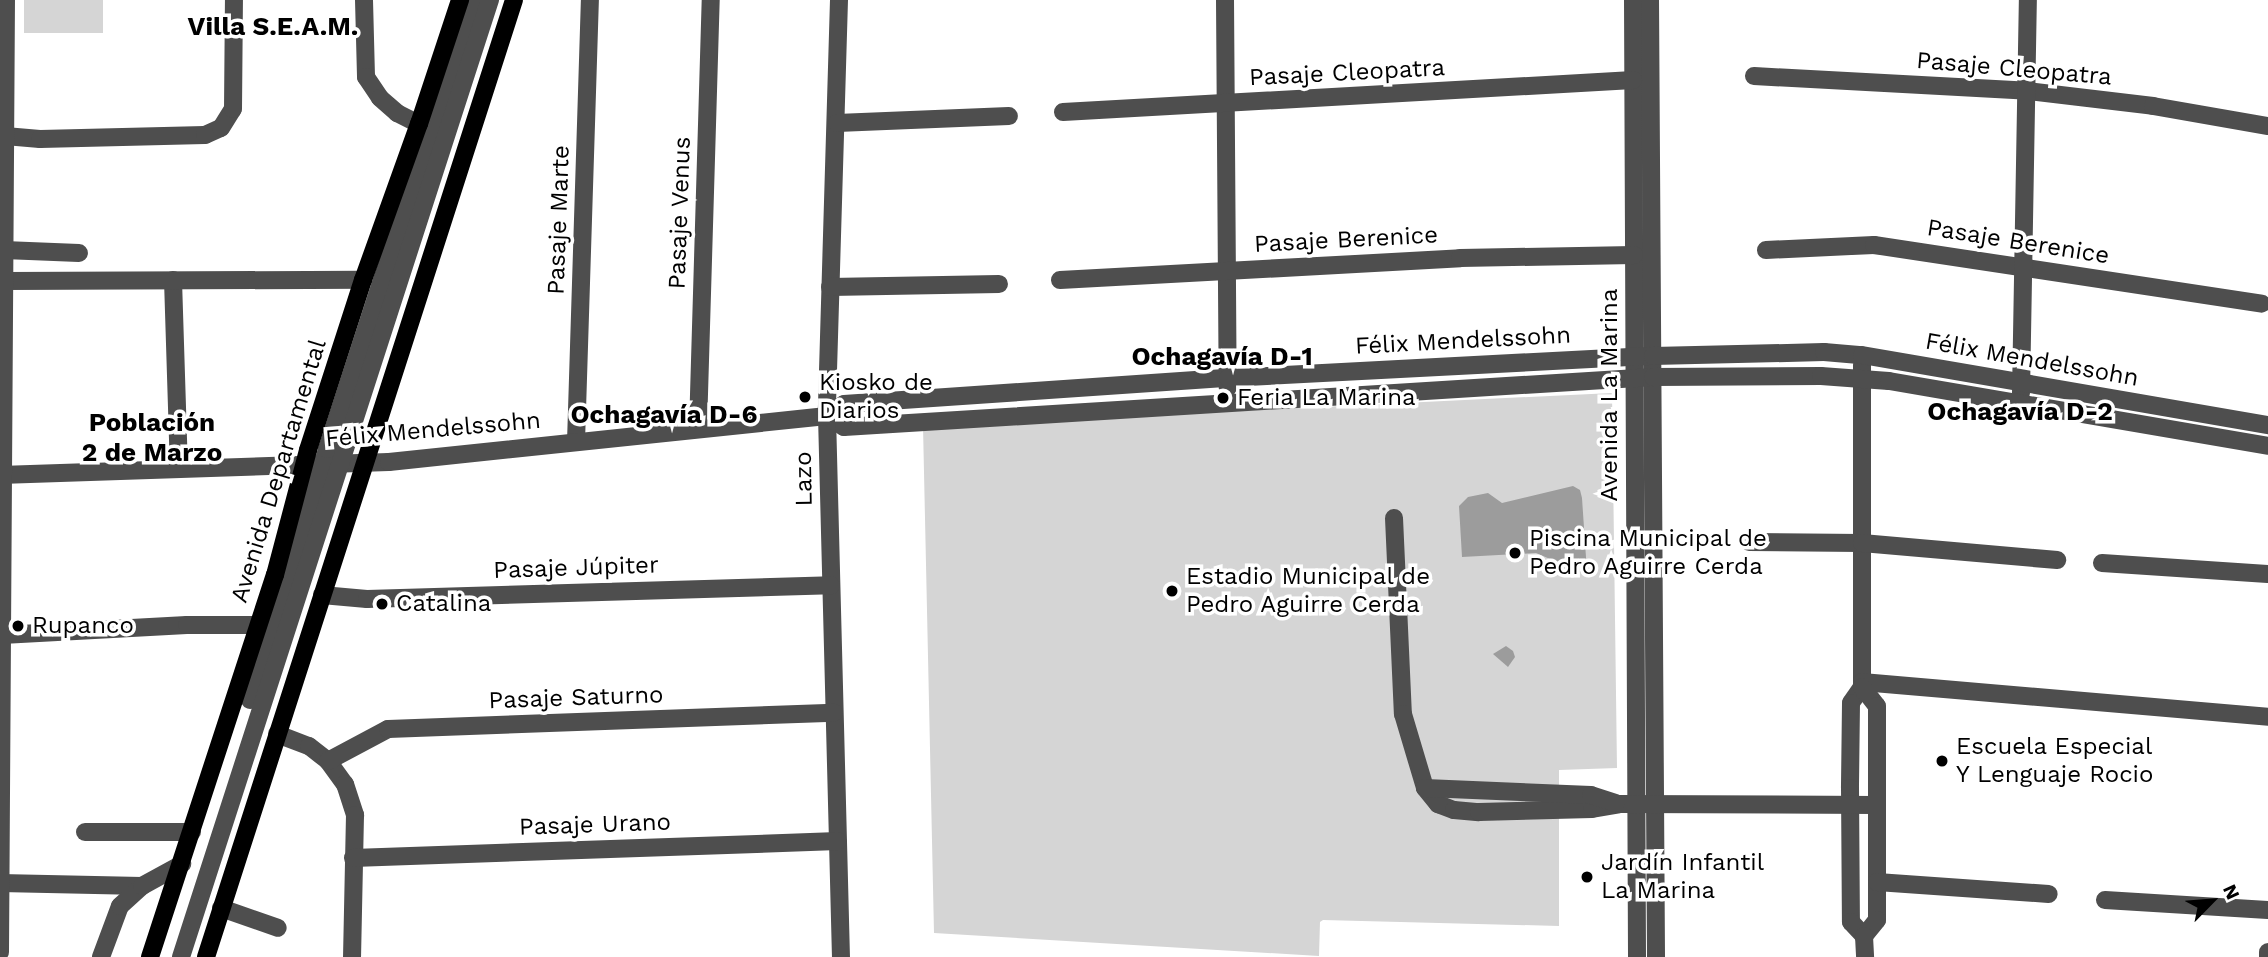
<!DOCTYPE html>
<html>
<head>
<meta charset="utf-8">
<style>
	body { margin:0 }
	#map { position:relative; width:2268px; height:957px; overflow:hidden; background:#fff; font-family:"Work Sans",sans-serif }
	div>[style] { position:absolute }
	.green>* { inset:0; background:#d5d5d5; transform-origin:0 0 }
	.water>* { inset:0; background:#9c9c9c }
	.minor>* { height:18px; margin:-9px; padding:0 9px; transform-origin:9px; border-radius:9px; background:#4e4e4e }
	.major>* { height:18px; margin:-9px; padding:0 9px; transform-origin:9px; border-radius:9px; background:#000 }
	.dots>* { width:19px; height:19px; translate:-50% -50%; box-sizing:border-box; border:4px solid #fff; border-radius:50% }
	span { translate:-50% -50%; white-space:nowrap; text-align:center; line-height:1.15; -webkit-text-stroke:7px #fff; paint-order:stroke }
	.street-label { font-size:24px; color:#000 }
	.poi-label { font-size:24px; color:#000 }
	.left { translate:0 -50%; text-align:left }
	.neighbourhood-label { font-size:26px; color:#000; font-weight:700 }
	.north { position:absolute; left:2177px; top:866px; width:70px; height:70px; -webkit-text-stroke:5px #fff; paint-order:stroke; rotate:65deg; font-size:19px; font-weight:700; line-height:28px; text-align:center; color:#000 }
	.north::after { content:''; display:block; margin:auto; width:24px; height:32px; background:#000; clip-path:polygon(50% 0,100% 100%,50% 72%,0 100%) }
</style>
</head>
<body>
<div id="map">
	<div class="green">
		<div style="left:24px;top:0;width:79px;height:33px"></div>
		<div style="clip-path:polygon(1612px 393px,1617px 768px,1559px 770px,1559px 926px,1323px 920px,1320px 922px,1319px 956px,934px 933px,923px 426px)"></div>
	</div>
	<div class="water">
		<div style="clip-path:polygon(1573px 486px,1580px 490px,1582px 498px,1587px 572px,1546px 575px,1550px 559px,1536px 553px,1462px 557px,1459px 506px,1468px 497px,1488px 493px,1502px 503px)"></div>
		<div style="clip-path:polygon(1506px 646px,1513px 651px,1515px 657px,1508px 667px,1493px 654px)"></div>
	</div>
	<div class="minor">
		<div style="left:364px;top:0;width:77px;rotate:88.5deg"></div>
		<div style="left:366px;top:77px;width:25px;rotate:56deg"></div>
		<div style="left:380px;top:98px;width:23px;rotate:41deg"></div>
		<div style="left:397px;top:113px;width:25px;rotate:27deg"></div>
		<div style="left:839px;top:0;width:416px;rotate:91.7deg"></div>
		<div style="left:827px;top:416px;width:541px;rotate:88.52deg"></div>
		<div style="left:1225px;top:0;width:388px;rotate:89.6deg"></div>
		<div style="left:1633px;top:0;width:957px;rotate:89.76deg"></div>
		<div style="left:1650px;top:0;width:957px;rotate:89.64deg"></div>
		<div style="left:1754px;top:76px;width:274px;rotate:3.1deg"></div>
		<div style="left:2028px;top:91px;width:126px;rotate:6.8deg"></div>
		<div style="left:2153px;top:106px;width:117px;rotate:9.9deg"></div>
		<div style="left:1063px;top:112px;width:571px;rotate:-3.21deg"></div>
		<div style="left:837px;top:123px;width:172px;rotate:-2.3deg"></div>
		<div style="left:5px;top:136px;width:35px;rotate:5deg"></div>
		<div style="left:40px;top:139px;width:165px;rotate:-1.4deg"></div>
		<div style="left:205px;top:135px;width:17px;rotate:-24deg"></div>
		<div style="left:221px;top:128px;width:22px;rotate:-58deg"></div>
		<div style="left:233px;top:109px;width:109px;rotate:-89.5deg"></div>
		<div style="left:4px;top:250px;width:75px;rotate:2.3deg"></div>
		<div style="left:1766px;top:250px;width:108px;rotate:-2.7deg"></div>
		<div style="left:1874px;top:245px;width:392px;rotate:8.6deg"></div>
		<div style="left:173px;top:280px;width:189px;rotate:88.2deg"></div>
		<div style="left:1060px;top:280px;width:401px;rotate:-3.1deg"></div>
		<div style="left:1460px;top:258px;width:174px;rotate:-1deg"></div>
		<div style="left:4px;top:281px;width:359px;rotate:-0.2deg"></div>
		<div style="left:830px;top:287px;width:169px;rotate:-1deg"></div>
		<div style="left:1862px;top:365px;width:322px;rotate:90deg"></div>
		<div style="left:1862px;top:687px;width:19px;rotate:125deg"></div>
		<div style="left:1851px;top:703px;width:85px;rotate:90.7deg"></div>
		<div style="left:1850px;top:788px;width:134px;rotate:89.6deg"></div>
		<div style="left:1851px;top:922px;width:19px;rotate:47deg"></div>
		<div style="left:2021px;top:393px;width:393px;rotate:-89deg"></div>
		<div style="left:827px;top:416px;width:20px;rotate:33deg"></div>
		<div style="left:844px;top:427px;width:811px;rotate:-3.54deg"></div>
		<div style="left:1653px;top:377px;width:168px;rotate:-0.3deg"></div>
		<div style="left:1821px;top:376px;width:68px;rotate:4.2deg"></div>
		<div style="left:1889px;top:381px;width:385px;rotate:9.7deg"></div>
		<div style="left:698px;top:428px;width:428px;rotate:-88.3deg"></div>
		<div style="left:576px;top:442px;width:442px;rotate:-88.2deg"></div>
		<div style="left:0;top:475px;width:389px;rotate:-1.9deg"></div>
		<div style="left:389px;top:462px;width:440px;rotate:-6deg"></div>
		<div style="left:827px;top:416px;width:21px;rotate:-35deg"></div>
		<div style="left:844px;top:404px;width:385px;rotate:-3.9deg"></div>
		<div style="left:1228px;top:378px;width:426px;rotate:-3deg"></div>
		<div style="left:1653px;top:356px;width:171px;rotate:-1.3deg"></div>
		<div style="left:1824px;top:352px;width:38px;rotate:5deg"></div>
		<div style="left:1862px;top:355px;width:412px;rotate:9.8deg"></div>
		<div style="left:1394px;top:518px;width:196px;rotate:87.4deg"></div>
		<div style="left:1403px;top:714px;width:77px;rotate:73.4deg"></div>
		<div style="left:1425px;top:788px;width:21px;rotate:51deg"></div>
		<div style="left:1438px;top:804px;width:17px;rotate:21deg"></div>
		<div style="left:1454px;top:810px;width:25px;rotate:5deg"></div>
		<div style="left:1479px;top:812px;width:113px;rotate:-1.5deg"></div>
		<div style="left:1592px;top:809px;width:27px;rotate:-10deg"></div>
		<div style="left:1619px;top:804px;width:257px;rotate:0.2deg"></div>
		<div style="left:1749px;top:542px;width:113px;rotate:0.5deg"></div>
		<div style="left:1862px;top:543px;width:196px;rotate:5deg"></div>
		<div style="left:2102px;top:563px;width:166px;rotate:3.8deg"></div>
		<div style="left:322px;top:595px;width:45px;rotate:5.1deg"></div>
		<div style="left:367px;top:599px;width:464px;rotate:-1.7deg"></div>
		<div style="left:2px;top:635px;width:185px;rotate:-3.1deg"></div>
		<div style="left:187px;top:625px;width:72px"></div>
		<div style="left:1862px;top:682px;width:408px;rotate:4.9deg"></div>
		<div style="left:1862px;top:687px;width:24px;rotate:52deg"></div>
		<div style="left:1877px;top:706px;width:214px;rotate:90deg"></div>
		<div style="left:1877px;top:920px;width:21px;rotate:129deg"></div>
		<div style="left:1864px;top:936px;width:21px;rotate:87deg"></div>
		<div style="left:250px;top:700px;width:263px;rotate:-72.9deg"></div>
		<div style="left:327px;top:449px;width:472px;rotate:-72deg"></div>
		<div style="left:277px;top:734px;width:34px;rotate:21deg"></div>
		<div style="left:309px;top:746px;width:24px;rotate:38deg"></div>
		<div style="left:328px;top:761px;width:29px;rotate:54deg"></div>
		<div style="left:345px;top:784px;width:33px;rotate:72deg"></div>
		<div style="left:355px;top:815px;width:142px;rotate:91.2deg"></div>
		<div style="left:328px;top:761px;width:68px;rotate:-28.1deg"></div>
		<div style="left:388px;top:729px;width:446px;rotate:-2.1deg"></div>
		<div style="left:1425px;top:788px;width:166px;rotate:2.4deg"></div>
		<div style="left:1591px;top:795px;width:26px;rotate:18deg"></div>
		<div style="left:85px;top:832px;width:107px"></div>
		<div style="left:353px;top:858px;width:485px;rotate:-2deg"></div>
		<div style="left:1877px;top:882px;width:172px;rotate:4deg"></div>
		<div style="left:0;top:883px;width:142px;rotate:1.2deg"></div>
		<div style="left:2105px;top:900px;width:163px;rotate:3.5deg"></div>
		<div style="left:221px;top:908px;width:60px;rotate:19.3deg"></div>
		<div style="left:0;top:952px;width:952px;rotate:-89.64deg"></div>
		<div style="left:101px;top:957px;width:54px;rotate:-69.6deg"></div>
		<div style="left:120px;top:906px;width:30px;rotate:-42deg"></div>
		<div style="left:142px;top:886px;width:46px;rotate:-28.8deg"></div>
		<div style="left:181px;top:957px;width:1006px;rotate:-72.11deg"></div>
		<div style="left:2268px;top:957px;width:5px;rotate:-90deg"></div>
	</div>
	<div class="major">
		<div style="left:150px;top:957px;width:402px;rotate:-71.9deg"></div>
		<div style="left:275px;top:575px;width:129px;rotate:-75.2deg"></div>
		<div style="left:308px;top:450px;width:179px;rotate:-72.1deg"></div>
		<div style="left:363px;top:280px;width:166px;rotate:-70.3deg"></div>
		<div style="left:419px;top:124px;width:131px;rotate:-71.7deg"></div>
		<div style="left:206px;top:957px;width:1005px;rotate:-72.16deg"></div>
	</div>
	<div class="dots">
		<div style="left:805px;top:397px;background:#000"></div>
		<div style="left:1223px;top:398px;background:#000"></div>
		<div style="left:1515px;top:553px;background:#000"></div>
		<div style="left:1172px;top:591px;background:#000"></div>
		<div style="left:382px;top:604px;background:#000"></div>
		<div style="left:18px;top:626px;background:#000"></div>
		<div style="left:1942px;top:761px;background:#000"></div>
		<div style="left:1587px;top:877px;background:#000"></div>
	</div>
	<div class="street-label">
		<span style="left:2014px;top:69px;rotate:5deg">Pasaje Cleopatra</span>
		<span style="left:1347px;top:73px;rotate:-3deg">Pasaje Cleopatra</span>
		<span style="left:680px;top:213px;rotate:-88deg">Pasaje Venus</span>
		<span style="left:559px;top:220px;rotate:-88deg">Pasaje Marte</span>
		<span style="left:1346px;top:240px;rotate:-3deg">Pasaje Berenice</span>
		<span style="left:2018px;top:242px;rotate:9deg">Pasaje Berenice</span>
		<span style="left:1463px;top:341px;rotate:-3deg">Félix Mendelssohn</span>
		<span style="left:2032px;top:360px;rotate:10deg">Félix Mendelssohn</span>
		<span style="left:1610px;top:395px;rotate:-90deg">Avenida La Marina</span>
		<span style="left:433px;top:430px;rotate:-5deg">Félix Mendelssohn</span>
		<span style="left:279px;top:471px;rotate:-73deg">Avenida Departamental</span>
		<span style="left:804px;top:479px;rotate:-91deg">Lazo</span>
		<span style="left:576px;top:568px;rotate:-2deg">Pasaje Júpiter</span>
		<span style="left:576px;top:698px;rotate:-2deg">Pasaje Saturno</span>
		<span style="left:595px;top:825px;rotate:-2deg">Pasaje Urano</span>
	</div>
	<div class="poi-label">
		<span class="left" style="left:819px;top:397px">Kiosko de<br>Diarios</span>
		<span class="left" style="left:1237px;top:398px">Feria La Marina</span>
		<span class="left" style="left:1529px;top:553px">Piscina Municipal de<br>Pedro Aguirre Cerda</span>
		<span class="left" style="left:1186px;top:591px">Estadio Municipal de<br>Pedro Aguirre Cerda</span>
		<span class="left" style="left:396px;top:604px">Catalina</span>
		<span class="left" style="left:32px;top:626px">Rupanco</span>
		<span class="left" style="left:1956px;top:761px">Escuela Especial<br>Y Lenguaje Rocio</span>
		<span class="left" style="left:1601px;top:877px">Jardín Infantil<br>La Marina</span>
	</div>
	<div class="neighbourhood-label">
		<span style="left:273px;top:27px">Villa S.E.A.M.</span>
		<span style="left:1222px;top:357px">Ochagavía D-1</span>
		<span style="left:2020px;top:412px">Ochagavía D-2</span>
		<span style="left:664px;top:415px">Ochagavía D-6</span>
		<span style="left:152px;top:438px">Población<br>2 de Marzo</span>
	</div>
	<div class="north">N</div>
</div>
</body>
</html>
